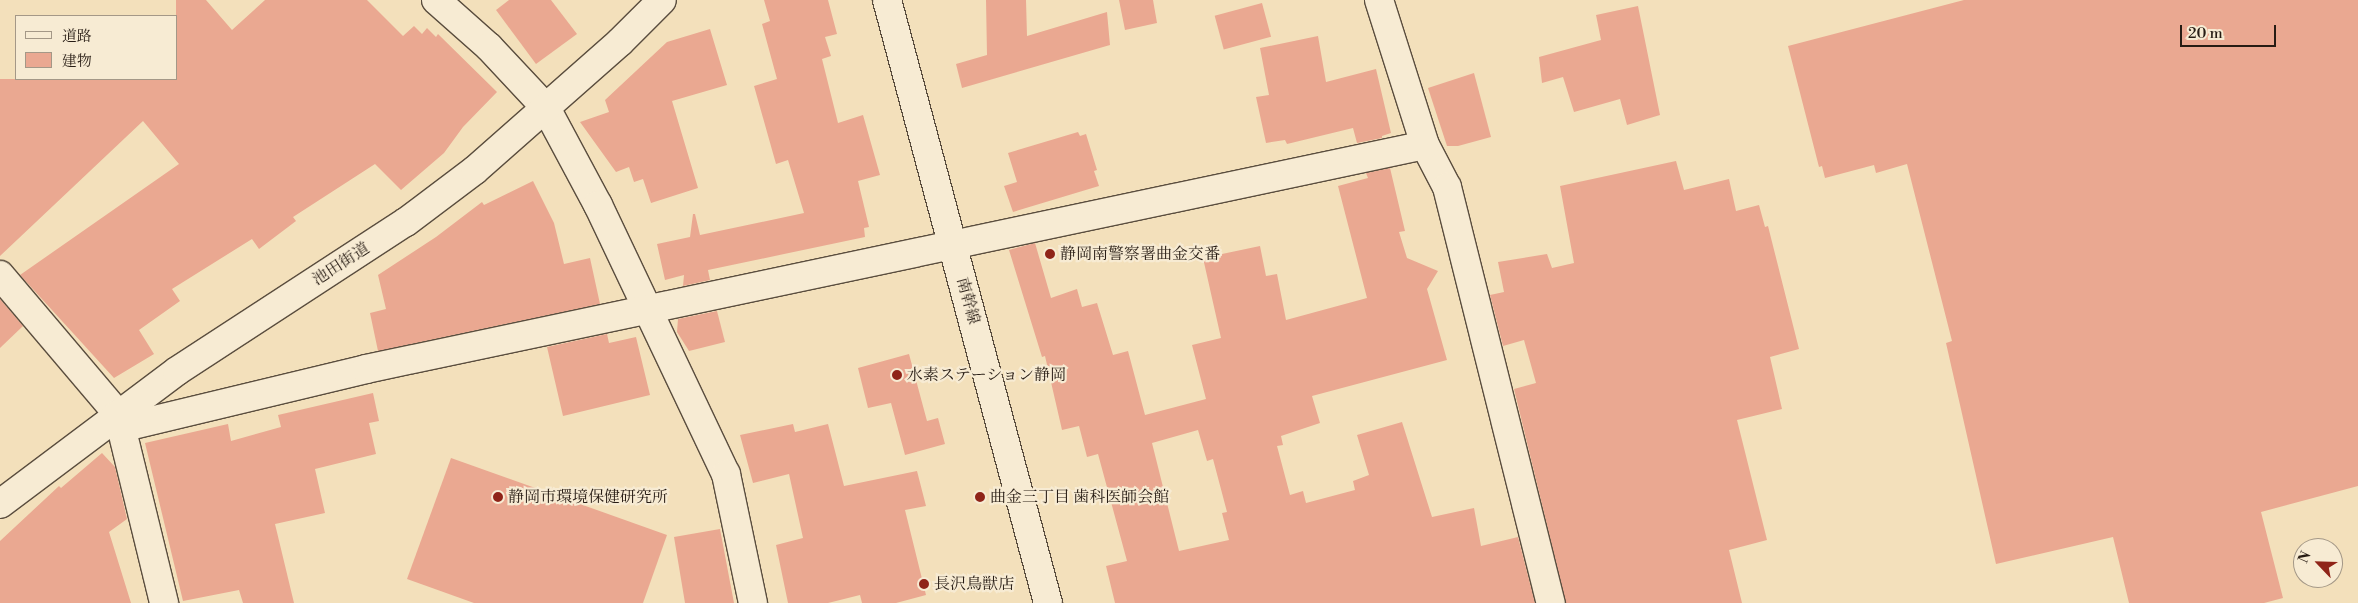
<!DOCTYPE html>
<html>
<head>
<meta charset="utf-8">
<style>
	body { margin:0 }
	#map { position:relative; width:2358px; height:603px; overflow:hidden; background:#f3e0bb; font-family:"Libre Bodoni","Noto Serif JP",serif }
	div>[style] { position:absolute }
	.building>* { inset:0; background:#eaa891; transform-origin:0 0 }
	.roads { filter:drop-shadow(1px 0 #5a4d3e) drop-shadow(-1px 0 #5a4d3e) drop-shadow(0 1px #5a4d3e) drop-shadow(0 -1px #5a4d3e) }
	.minor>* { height:28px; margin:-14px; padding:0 14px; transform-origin:14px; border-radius:14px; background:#f7ebd3 }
	.tertiary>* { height:28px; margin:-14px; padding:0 14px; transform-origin:14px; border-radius:14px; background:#f7ebd3 }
	.secondary>* { height:28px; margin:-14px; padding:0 14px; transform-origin:14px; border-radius:14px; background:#f7ebd3 }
	.dots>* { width:14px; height:14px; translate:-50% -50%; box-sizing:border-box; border:2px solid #f7ebd3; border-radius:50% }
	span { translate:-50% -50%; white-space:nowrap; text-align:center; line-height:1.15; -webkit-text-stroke:4.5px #f7ebd3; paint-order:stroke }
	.poi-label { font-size:16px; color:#271c14 }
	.left { translate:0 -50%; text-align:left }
	.street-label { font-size:16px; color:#271c14 }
	.legend { position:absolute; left:15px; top:15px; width:162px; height:65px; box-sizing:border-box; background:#f7ebd3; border:1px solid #a49887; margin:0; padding:6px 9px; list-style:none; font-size:15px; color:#271c14 }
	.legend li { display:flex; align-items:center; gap:10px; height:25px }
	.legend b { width:25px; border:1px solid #a49887 }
	.north { position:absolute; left:2293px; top:538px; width:50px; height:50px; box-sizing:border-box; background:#f7ebd3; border:1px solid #a49887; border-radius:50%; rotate:294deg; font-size:14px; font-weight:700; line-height:20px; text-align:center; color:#271c14 }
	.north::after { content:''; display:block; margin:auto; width:18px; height:22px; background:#8f2418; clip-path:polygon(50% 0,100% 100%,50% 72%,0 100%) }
	.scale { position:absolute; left:2180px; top:25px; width:96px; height:22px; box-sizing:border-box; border:2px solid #271c14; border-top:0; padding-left:6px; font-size:15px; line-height:18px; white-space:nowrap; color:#271c14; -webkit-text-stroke:4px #f7ebd3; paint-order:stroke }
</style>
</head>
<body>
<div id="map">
	<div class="building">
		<div style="clip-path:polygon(176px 0,206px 0,232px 30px,265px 0,367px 0,403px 36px,414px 26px,422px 34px,427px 28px,436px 37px,438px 34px,497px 92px,463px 127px,444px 153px,401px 190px,375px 164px,293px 217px,296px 221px,259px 249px,252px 239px,172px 289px,180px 301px,139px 330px,154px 354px,114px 378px,20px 275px,179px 164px,143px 121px,0 256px,0 79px,176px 79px)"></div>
		<div style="clip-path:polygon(509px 0,551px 0,577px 34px,536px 64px,496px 10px)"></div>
		<div style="clip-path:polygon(764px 0,828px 0,837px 34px,825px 37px,831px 56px,822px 59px,838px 123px,863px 115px,880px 175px,858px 181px,869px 227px,864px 228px,865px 237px,708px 270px,710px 280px,683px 286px,684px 275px,665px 280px,657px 244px,690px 237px,693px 214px,695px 214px,700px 235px,804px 213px,788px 160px,776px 164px,754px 86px,777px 79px,762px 24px,770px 21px)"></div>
		<div style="clip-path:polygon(986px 0,1026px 0,1027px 36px,1107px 12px,1110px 45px,962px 88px,956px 64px,987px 55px)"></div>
		<div style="clip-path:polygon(1119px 0,1153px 0,1157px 23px,1125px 30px)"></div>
		<div style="clip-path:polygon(1964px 0,2358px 0,2358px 486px,2261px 512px,2283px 598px,2264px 603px,2129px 603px,2113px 537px,1996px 564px,1946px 343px,1952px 341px,1907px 164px,1876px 173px,1874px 165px,1825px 178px,1822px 166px,1819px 167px,1788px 46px)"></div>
		<div style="left:1262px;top:3px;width:35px;height:49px;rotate:75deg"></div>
		<div style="clip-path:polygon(1638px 6px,1660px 115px,1627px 125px,1620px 99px,1574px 112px,1563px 77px,1542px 83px,1539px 57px,1601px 40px,1596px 15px)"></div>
		<div style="clip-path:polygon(710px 29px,727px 85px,672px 101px,698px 188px,651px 203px,643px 179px,634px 182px,629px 167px,616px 172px,580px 122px,609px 112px,605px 100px,667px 42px)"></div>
		<div style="clip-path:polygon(1318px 36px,1326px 82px,1376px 69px,1391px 133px,1382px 136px,1382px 138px,1357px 143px,1353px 128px,1287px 144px,1285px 140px,1266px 143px,1256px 97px,1269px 95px,1260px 48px)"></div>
		<div style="clip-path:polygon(1474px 73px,1491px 137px,1458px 146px,1447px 146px,1428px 88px)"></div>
		<div style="clip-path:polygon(1078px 132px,1080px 136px,1086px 134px,1097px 170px,1094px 171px,1099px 186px,1013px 212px,1004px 186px,1017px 182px,1008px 153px)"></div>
		<div style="clip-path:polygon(1676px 161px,1684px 190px,1729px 179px,1736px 211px,1759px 205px,1765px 227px,1768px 226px,1799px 349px,1770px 357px,1782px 409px,1737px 420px,1767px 540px,1729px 550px,1742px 603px,1566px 603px,1514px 389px,1536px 383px,1524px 340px,1503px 346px,1490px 295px,1504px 292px,1498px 262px,1547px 254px,1552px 268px,1574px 263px,1560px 186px)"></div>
		<div style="clip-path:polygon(evenodd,1390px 168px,1405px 231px,1399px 232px,1407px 258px,1438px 271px,1427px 289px,1447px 360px,1312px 396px,1320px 423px,1281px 436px,1283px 445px,1277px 446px,1290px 495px,1303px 491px,1306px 503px,1355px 490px,1353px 481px,1369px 475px,1357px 435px,1402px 422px,1432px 517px,1474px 508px,1481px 546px,1518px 537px,1535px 603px,1115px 603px,1106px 566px,1127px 561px,1098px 454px,1087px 457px,1079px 426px,1062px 430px,1045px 356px,1042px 357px,1009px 250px,1035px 243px,1051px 298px,1077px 289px,1082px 307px,1097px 303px,1113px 355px,1128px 351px,1145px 415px,1206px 399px,1192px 345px,1221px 338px,1203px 258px,1260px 246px,1266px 276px,1277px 274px,1286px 320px,1367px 298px,1338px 186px,1368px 178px,1366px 173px,1390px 168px,1198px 430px,1207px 461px,1213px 459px,1227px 512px,1222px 513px,1229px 540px,1179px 551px,1152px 443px,1198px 430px)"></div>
		<div style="clip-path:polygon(533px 181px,554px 223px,564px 264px,590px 258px,600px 304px,378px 351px,370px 313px,386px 309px,378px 275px,436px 237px,482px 202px,484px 205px)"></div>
		<div style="clip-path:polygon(0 299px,23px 326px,0 348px)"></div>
		<div style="clip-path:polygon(717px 311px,725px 342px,689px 351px,677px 332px,678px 319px)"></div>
		<div style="clip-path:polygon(607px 334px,609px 343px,636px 337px,650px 395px,563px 416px,547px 347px)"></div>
		<div style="clip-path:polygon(909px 354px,927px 421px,938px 418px,945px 444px,905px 455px,891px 403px,868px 408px,858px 368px)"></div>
		<div style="clip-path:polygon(373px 393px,379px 421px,369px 423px,376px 454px,315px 469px,325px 513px,275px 524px,294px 603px,243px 603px,239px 590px,183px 601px,145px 443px,228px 424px,231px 441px,281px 427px,278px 415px)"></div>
		<div style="clip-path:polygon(793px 424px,795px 432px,828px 424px,844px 486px,917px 471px,926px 506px,905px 510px,926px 595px,896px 603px,862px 603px,860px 595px,828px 603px,788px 603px,776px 545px,803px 538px,789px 474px,753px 483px,740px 435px)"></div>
		<div style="clip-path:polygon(102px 453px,115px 467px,127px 519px,109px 532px,131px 603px,0 603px,0 541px,59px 486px,61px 488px)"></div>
		<div style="clip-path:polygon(451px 458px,667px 535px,643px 603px,474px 603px,407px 579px)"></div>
		<div style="clip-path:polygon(720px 529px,734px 603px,685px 603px,674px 537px)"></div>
	</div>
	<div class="roads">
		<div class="minor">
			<div style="left:436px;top:0;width:71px;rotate:41.6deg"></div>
			<div style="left:489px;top:47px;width:83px;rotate:46.9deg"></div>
			<div style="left:546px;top:108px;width:110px;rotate:61.8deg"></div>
			<div style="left:598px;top:205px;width:298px;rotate:64.6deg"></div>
			<div style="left:726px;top:474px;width:132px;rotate:78.2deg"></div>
			<div style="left:1379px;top:0;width:152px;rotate:72.4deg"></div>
			<div style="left:1425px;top:145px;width:47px;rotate:62.4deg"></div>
			<div style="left:1447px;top:187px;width:429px;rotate:76deg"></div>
			<div style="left:0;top:275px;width:182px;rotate:49.7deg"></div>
			<div style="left:118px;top:414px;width:195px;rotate:76.3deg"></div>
			<div style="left:121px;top:428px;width:252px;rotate:-13.5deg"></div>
			<div style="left:366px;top:369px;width:1082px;rotate:-11.94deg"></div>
		</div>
		<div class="tertiary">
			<div style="left:0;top:504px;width:221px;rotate:-36.9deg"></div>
			<div style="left:177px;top:371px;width:273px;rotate:-33.1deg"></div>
			<div style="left:406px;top:222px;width:86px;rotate:-37deg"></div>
			<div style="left:475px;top:170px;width:193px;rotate:-41.4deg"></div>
			<div style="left:620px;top:42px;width:59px;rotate:-45deg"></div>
		</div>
		<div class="secondary">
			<div style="left:887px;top:0;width:624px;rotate:75.05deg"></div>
		</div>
	</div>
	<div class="dots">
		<div style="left:1050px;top:254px;background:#8f2418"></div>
		<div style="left:897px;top:375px;background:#8f2418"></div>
		<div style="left:498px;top:497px;background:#8f2418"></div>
		<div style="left:980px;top:497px;background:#8f2418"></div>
		<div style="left:924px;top:584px;background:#8f2418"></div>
	</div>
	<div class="poi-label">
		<span class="left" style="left:1060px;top:254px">静岡南警察署曲金交番</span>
		<span class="left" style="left:907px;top:375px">水素ステーション静岡</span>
		<span class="left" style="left:508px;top:497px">静岡市環境保健研究所</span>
		<span class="left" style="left:990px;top:497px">曲金三丁目 歯科医師会館</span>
		<span class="left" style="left:934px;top:584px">長沢鳥獣店</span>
	</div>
	<div class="street-label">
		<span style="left:341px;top:264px;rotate:-33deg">池田街道</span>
		<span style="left:968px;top:301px;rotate:75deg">南幹線</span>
	</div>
	<ul class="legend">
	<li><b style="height:6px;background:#f7ebd3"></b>道路</li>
	<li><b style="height:14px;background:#eaa891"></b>建物</li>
	</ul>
	<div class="north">N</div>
	<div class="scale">20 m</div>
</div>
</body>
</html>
